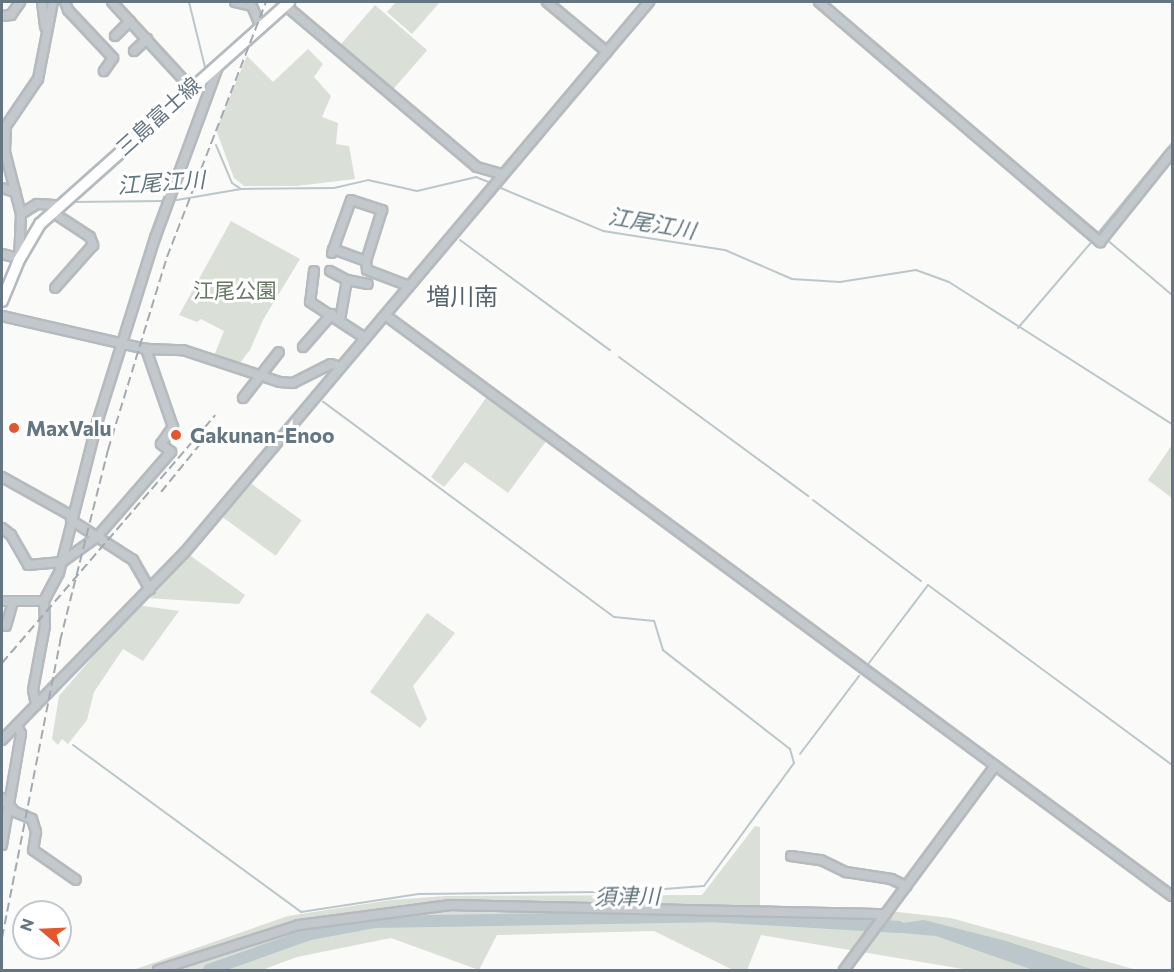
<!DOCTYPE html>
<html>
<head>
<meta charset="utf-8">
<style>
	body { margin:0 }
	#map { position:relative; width:1174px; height:972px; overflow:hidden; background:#fafaf8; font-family:Commissioner,"Noto Sans JP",sans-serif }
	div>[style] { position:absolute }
	.green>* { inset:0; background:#dadfd7; transform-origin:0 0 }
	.water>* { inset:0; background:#bbc7cb }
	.stream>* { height:2px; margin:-1px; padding:0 1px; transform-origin:1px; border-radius:1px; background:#bbc7cb }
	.river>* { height:12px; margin:-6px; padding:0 6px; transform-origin:6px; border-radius:6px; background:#bbc7cb }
	.roads { filter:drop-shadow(2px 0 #b5babe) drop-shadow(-2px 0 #b5babe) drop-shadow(0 2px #b5babe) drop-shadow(0 -2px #b5babe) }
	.minor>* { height:8px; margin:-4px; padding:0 4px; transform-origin:4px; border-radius:4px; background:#c3c8cc }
	.major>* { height:10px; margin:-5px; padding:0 5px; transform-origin:5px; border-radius:5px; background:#fff }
	.rail>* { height:2px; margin-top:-1px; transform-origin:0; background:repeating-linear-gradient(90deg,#a2aab0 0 9px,transparent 0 13.5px) }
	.dots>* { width:16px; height:16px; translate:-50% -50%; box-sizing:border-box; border:3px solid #fff; border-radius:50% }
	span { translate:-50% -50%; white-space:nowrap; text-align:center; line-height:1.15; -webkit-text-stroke:6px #fff; paint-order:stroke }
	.street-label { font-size:21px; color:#657683 }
	.park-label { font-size:21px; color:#687a64 }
	.poi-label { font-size:21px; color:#657683; font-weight:700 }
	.left { translate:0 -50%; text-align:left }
	.water-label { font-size:22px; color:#60757c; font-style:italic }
	.quarter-label { font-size:24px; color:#57646e }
	.frame { position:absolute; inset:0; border:3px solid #657683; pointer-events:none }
	.north { position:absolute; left:12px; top:900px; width:60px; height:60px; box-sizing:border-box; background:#fff; border:2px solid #c1c8cd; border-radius:50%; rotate:289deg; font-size:16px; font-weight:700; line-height:24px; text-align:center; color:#657683 }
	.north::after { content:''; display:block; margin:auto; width:21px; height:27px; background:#e4572e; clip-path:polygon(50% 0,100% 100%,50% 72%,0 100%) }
</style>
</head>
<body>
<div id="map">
	<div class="green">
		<div style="clip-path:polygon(396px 2px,440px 2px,412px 34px,387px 12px)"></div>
		<div style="left:375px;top:5px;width:69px;height:54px;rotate:41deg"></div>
		<div style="clip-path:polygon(308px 49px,323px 64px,314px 77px,331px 96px,322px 117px,338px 123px,336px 144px,349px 146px,355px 179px,296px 186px,244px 186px,234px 178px,216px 130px,247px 56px,273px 82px)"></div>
		<div style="clip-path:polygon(231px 221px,300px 259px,263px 320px,250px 350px,239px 364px,214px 356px,224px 331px,201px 319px,197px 322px,179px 315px)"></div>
		<div style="clip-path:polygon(488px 395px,547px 440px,508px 493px,465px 462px,444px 487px,431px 477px)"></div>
		<div style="clip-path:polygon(1172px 445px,1172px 498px,1148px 480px)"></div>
		<div style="left:249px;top:482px;width:65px;height:44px;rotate:36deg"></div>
		<div style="clip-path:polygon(188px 554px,245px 595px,239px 604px,148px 598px)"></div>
		<div style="clip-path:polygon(137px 605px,179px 611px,143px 661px,123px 649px,94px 692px,87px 720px,68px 744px,62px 739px,58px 745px,52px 739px,59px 696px)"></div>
		<div style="clip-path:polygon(427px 613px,455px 633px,413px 686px,427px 719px,420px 728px,370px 692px)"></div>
		<div style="clip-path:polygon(755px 826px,760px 827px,760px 905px,871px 909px,951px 918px,1137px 970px,969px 970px,761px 935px,747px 970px,733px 970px,654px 931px,497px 935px,479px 970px,391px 938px,297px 957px,262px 970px,133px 970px,288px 916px,391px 900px,446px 896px,702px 895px)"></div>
	</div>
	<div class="water">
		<div style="clip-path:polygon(924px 920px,1006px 941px,1094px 970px,1033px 970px,936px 936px,880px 931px,882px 926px)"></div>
	</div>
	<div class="stream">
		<div style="left:189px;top:2px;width:71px;rotate:76.2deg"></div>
		<div style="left:936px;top:96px;width:216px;rotate:40.1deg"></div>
		<div style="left:210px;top:98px;width:6px;rotate:90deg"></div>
		<div style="left:216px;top:145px;width:41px;rotate:67.2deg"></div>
		<div style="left:232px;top:183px;width:11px;rotate:34deg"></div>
		<div style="left:496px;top:186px;width:116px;rotate:22.8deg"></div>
		<div style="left:603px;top:231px;width:123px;rotate:8.9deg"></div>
		<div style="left:725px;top:250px;width:73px;rotate:23.4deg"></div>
		<div style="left:792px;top:279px;width:48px;rotate:3.6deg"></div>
		<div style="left:840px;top:282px;width:77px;rotate:-9deg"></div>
		<div style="left:916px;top:270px;width:35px;rotate:20deg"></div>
		<div style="left:949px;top:282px;width:264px;rotate:32.5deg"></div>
		<div style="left:171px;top:201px;width:71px;rotate:-9.7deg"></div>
		<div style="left:241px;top:189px;width:93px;rotate:-0.6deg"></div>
		<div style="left:334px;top:188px;width:35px;rotate:-13deg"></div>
		<div style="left:368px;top:180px;width:50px;rotate:12.7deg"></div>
		<div style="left:417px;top:191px;width:61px;rotate:-13.3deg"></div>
		<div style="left:476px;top:177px;width:16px;rotate:22deg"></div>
		<div style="left:72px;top:202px;width:93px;rotate:-0.6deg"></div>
		<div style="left:1099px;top:232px;width:115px;rotate:-50.6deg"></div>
		<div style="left:1106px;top:239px;width:87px;rotate:40.3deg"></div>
		<div style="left:460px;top:240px;width:186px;rotate:36.3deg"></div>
		<div style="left:14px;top:254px;width:18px;rotate:-84deg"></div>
		<div style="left:1018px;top:328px;width:117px;rotate:-49.5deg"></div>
		<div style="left:619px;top:357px;width:235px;rotate:36.3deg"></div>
		<div style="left:813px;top:500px;width:135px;rotate:36.9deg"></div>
		<div style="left:869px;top:663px;width:98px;rotate:-52.9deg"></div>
		<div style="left:928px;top:585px;width:303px;rotate:36.4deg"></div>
		<div style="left:73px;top:745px;width:283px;rotate:36.2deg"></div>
		<div style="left:301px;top:912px;width:119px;rotate:-8.7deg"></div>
		<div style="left:419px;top:894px;width:206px;rotate:-0.6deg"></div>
		<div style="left:625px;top:892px;width:79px;rotate:-4.3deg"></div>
		<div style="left:704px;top:886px;width:152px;rotate:-53.8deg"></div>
		<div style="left:794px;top:763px;width:15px;rotate:-106deg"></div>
		<div style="left:790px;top:749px;width:161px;rotate:-142.1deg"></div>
		<div style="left:663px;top:650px;width:30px;rotate:-107deg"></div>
		<div style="left:654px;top:621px;width:40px;rotate:-174.3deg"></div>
		<div style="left:614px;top:617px;width:362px;rotate:-143.5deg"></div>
		<div style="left:800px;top:754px;width:98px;rotate:-52.9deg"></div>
	</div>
	<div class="river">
		<div style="left:209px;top:970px;width:107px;rotate:-19.6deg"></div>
		<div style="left:310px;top:934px;width:65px;rotate:-10.6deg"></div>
		<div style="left:374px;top:922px;width:335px;rotate:-1deg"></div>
		<div style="left:709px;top:916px;width:190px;rotate:3.3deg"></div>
	</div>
	<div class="roads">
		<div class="minor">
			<div style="left:42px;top:2px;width:25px;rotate:83deg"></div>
			<div style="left:65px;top:2px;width:9px;rotate:69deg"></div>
			<div style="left:68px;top:10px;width:66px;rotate:46.8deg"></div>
			<div style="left:113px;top:58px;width:16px;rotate:125deg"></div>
			<div style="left:112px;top:2px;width:117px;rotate:47.4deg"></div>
			<div style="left:235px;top:2px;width:17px;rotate:13deg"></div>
			<div style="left:252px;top:6px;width:21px;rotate:67deg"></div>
			<div style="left:547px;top:2px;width:78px;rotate:39.8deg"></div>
			<div style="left:819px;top:2px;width:370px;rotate:40.5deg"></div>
			<div style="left:1100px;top:242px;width:115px;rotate:-51.3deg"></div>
			<div style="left:285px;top:5px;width:251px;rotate:40.2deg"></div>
			<div style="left:477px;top:167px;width:25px;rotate:16deg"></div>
			<div style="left:2px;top:16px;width:9px;rotate:-6deg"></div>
			<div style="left:11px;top:15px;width:16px;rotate:-55deg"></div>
			<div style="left:115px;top:36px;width:21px;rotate:-45deg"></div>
			<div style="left:134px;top:51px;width:18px;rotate:-43deg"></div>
			<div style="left:2px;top:188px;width:14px;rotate:17deg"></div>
			<div style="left:52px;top:212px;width:45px;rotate:33.3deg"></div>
			<div style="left:90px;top:237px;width:9px;rotate:69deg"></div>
			<div style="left:93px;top:245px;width:57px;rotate:131.5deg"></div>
			<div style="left:21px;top:214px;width:19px;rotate:-32deg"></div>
			<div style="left:37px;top:204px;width:22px;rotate:3deg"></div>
			<div style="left:333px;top:249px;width:35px;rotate:20deg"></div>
			<div style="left:332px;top:253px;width:56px;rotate:-70.3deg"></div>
			<div style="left:351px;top:200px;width:33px;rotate:18deg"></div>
			<div style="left:382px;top:210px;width:53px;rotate:107.4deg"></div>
			<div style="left:366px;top:261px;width:9px;rotate:84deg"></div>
			<div style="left:367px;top:270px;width:45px;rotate:20.9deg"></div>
			<div style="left:2px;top:254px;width:16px;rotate:14deg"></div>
			<div style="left:19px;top:260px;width:46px;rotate:-87.5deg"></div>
			<div style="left:21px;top:214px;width:64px;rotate:-104.5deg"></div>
			<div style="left:5px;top:152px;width:26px;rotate:-88deg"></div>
			<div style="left:6px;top:126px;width:57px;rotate:-55.8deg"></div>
			<div style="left:38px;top:79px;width:78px;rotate:-79deg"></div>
			<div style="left:314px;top:271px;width:31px;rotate:97deg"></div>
			<div style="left:310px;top:302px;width:66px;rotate:33.2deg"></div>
			<div style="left:330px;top:271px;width:19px;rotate:28deg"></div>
			<div style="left:347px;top:280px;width:40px;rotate:100deg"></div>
			<div style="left:347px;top:280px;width:21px;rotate:11deg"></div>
			<div style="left:385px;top:315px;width:978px;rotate:36.44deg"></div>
			<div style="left:2px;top:316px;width:148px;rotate:12.9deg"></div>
			<div style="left:146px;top:349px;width:37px;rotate:2deg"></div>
			<div style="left:183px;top:350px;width:102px;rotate:18.3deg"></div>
			<div style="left:280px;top:382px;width:13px;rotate:4deg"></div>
			<div style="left:293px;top:383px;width:42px;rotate:-26.6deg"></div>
			<div style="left:331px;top:364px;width:9px;rotate:18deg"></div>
			<div style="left:303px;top:347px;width:44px;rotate:-48.7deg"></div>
			<div style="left:243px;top:398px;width:58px;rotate:-52deg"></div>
			<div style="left:2px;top:477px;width:80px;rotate:29.1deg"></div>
			<div style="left:71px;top:520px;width:74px;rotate:32.8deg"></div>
			<div style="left:133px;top:560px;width:34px;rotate:60deg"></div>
			<div style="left:2px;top:528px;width:11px;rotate:38deg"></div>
			<div style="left:11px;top:535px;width:34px;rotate:60deg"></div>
			<div style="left:28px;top:565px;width:34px;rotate:-5deg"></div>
			<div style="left:62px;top:562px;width:43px;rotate:-35.5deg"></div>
			<div style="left:97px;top:537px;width:113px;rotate:-49deg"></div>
			<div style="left:171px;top:452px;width:13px;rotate:-141deg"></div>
			<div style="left:161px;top:444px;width:21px;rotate:-55deg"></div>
			<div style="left:173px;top:427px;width:83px;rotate:-109.1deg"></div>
			<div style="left:2px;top:601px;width:42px"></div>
			<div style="left:6px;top:626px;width:26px;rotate:-74deg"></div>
			<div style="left:36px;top:705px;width:15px;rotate:-101deg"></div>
			<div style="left:33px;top:690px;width:65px;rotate:-79.4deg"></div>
			<div style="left:45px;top:626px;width:25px;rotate:-92deg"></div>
			<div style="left:44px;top:601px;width:32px;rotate:-62deg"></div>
			<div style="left:59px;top:573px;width:155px;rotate:-75.8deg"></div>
			<div style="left:97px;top:423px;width:194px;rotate:-72.6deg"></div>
			<div style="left:155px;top:238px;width:185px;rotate:-69.8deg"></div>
			<div style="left:2px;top:740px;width:262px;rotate:-45.8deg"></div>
			<div style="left:185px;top:552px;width:720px;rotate:-49.85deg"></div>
			<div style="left:2px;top:798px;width:19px;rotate:47deg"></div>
			<div style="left:15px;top:812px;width:18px;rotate:22deg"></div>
			<div style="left:32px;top:819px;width:14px;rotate:73deg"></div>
			<div style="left:36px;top:832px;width:18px;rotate:99deg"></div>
			<div style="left:33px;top:850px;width:52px;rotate:34.9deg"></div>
			<div style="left:2px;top:845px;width:113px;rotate:-80.3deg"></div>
			<div style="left:21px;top:734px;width:10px;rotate:-114deg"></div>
			<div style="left:791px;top:856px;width:30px;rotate:8deg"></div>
			<div style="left:821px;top:860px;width:28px;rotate:26deg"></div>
			<div style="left:846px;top:872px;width:46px;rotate:8.8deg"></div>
			<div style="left:891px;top:879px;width:17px;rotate:25deg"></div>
			<div style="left:158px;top:970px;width:148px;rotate:-17.7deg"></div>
			<div style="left:299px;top:925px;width:153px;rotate:-7.5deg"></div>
			<div style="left:451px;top:905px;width:435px;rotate:1.2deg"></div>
			<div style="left:844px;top:970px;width:254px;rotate:-53.5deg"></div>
		</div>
		<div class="major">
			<div style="left:2px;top:301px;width:44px;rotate:-67.5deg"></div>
			<div style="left:19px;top:260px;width:42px;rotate:-59.7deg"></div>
			<div style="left:40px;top:224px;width:334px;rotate:-41.7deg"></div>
		</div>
	</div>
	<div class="rail">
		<div style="left:161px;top:492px;width:77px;rotate:-50.8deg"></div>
		<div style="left:2px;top:663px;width:327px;rotate:-49.3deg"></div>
		<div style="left:2px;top:938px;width:303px;rotate:-78.9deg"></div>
		<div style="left:60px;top:641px;width:197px;rotate:-75.9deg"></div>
		<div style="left:108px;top:450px;width:202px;rotate:-73deg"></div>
		<div style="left:167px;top:257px;width:274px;rotate:-68.8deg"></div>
	</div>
	<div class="dots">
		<div style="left:14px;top:428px;background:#e4572e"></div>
		<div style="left:176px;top:435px;background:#e4572e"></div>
	</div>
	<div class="street-label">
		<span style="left:158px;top:116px;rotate:-42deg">三島富士線</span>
	</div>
	<div class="park-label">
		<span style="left:235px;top:290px">江尾公園</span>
	</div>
	<div class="poi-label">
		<span class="left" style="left:26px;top:428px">MaxValu</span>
		<span class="left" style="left:190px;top:435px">Gakunan-Enoo</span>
	</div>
	<div class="water-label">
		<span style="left:161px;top:182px;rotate:-4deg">江尾江川</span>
		<span style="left:652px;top:223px;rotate:10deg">江尾江川</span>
		<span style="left:627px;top:896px;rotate:-1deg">須津川</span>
	</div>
	<div class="quarter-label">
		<span style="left:462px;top:296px">増川南</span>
	</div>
	<div class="frame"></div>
	<div class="north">N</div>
</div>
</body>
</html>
